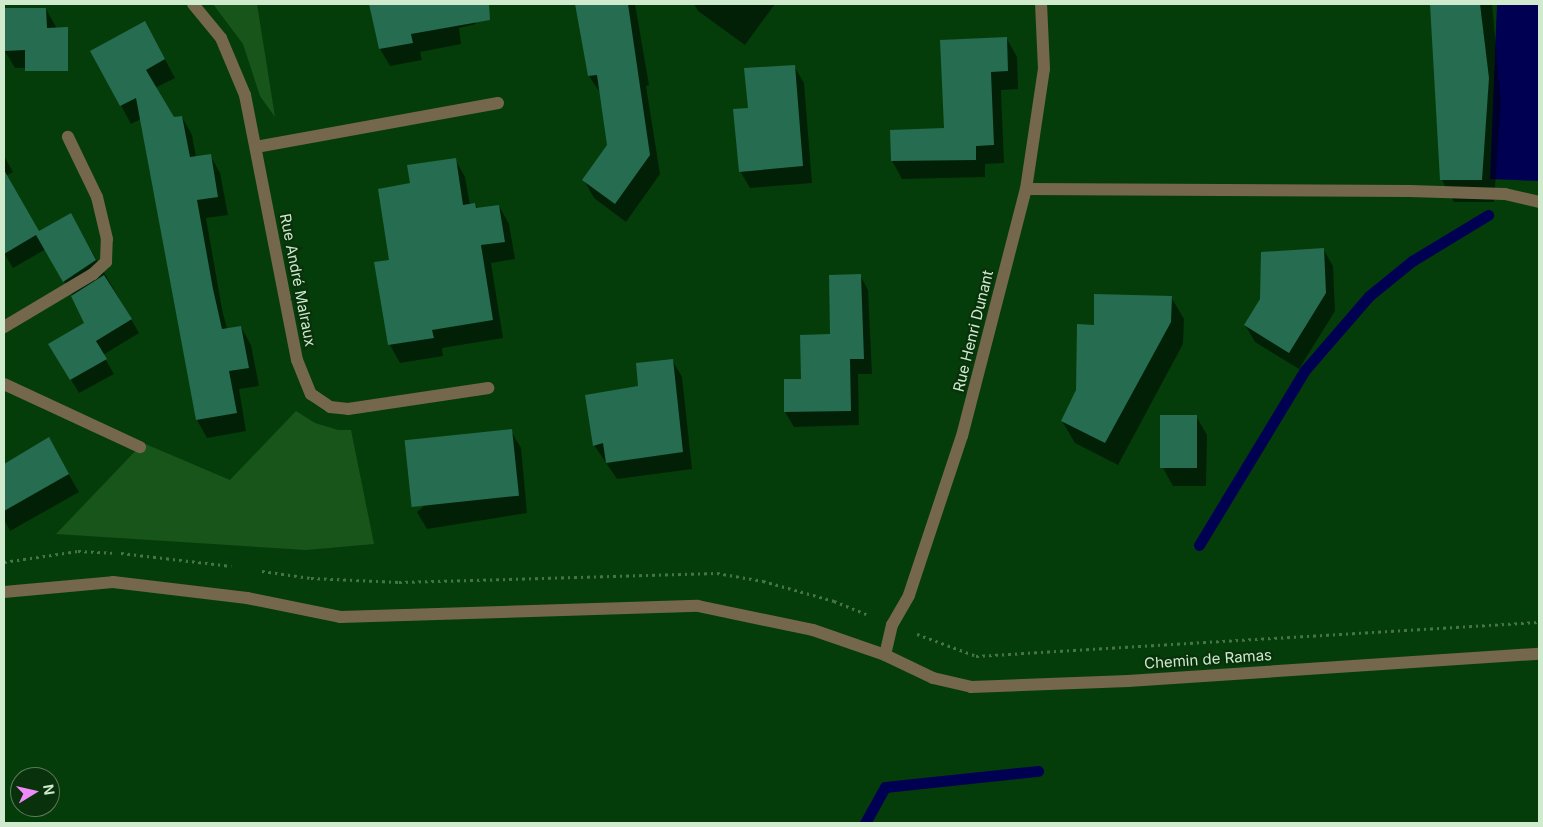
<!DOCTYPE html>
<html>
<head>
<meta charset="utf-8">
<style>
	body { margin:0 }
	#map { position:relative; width:1543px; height:827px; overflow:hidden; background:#053d0a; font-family:Inter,sans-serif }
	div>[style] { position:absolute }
	.green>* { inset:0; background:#17551a }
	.water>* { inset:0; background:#000053 }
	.shadow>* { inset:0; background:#0007 }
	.stream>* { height:11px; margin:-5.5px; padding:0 5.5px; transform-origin:5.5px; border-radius:5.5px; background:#000053 }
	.building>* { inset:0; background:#256c50; transform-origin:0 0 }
	.path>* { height:3px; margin-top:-1.5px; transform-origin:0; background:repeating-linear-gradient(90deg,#467448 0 2.5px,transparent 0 6.5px) }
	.minor>* { height:12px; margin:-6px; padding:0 6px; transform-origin:6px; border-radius:6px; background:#75674c }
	span { translate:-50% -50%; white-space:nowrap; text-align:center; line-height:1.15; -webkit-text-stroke:4.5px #09310b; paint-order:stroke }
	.street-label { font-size:15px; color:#cfeacd }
	.frame { position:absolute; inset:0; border:5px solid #cfeacd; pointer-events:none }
	.north { position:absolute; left:10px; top:767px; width:50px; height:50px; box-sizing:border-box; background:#09310b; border:1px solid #587b59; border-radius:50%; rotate:81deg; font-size:14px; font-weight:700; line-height:20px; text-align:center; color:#cfeacd }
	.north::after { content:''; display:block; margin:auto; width:18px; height:22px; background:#ee8bf8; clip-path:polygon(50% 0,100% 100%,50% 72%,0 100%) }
</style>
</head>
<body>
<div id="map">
	<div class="green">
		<div style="clip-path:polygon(213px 4px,257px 4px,275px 117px,260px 96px,243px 44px)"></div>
		<div style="clip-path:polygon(296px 411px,315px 423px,338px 430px,351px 430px,374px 544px,306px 550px,56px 534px,143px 443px,230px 480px)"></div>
	</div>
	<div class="water">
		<div style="clip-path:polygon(1497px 4px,1539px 4px,1539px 181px,1490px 179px)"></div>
	</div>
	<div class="shadow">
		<div style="clip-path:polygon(370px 4px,473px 4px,476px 24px,459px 28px,461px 44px,420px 52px,422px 60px,390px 66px,380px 49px)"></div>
		<div style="clip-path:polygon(576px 4px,635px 4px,649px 85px,646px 86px,660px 174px,626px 222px,594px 198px,584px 180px,609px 145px,601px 94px,589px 76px)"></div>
		<div style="clip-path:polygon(694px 4px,775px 4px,745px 45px,698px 11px)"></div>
		<div style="clip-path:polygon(1432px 4px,1492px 4px,1501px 102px,1494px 202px,1454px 202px,1442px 180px)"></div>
		<div style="clip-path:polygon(46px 9px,56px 27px,57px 68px,15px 68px,4px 50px)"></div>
		<div style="clip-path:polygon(1007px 39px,1017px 57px,1018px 89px,1001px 90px,1004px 163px,985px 164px,985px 177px,902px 179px,892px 161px,945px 129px)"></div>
		<div style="clip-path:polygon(156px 43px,175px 78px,155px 88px,173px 119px,182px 117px,192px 135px,196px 157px,210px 155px,220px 173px,228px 215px,206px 218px,222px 309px,227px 329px,241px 327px,251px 345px,259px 386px,239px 389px,246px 431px,207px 438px,197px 420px,141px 119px,131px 124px,94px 55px)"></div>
		<div style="clip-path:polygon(794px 66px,804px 83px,812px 183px,750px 188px,740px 171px,750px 109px)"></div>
		<div style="clip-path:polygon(4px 156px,13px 172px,6px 176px,38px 233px,79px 229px,139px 333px,103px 355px,114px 374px,79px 393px,50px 345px,86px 324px,73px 297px,46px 249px,13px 268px,4px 253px)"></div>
		<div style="clip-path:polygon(455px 159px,465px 177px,470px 205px,475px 204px,478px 209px,499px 206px,509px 224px,515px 259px,491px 263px,503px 338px,442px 348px,443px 356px,400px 363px,390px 345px,376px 264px,391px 261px,411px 185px)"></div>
		<div style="clip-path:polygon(1323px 249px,1333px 266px,1335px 311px,1299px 369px,1255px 342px,1245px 325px)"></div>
		<div style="clip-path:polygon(860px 275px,868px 290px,872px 374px,858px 374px,859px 425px,794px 427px,785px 412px,786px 380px,802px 380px,831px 335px)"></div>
		<div style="clip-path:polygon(1171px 297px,1184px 319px,1183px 344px,1118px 465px,1075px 443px,1062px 421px,1078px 390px)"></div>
		<div style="clip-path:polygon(672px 360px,682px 377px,692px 469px,617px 479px,594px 445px,640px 387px)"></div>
		<div style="clip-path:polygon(1196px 416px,1207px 435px,1206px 486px,1173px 486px,1163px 468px)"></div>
		<div style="clip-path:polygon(511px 431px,521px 448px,527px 513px,427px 529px,417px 512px)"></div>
		<div style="clip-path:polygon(48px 439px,79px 492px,10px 531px,4px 519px,4px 464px)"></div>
	</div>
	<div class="stream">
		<div style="left:1199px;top:545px;width:205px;rotate:-58.8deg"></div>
		<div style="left:1305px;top:370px;width:98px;rotate:-49.1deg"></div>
		<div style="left:1369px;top:296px;width:55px;rotate:-39.1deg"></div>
		<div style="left:1412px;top:261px;width:89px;rotate:-31.2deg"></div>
		<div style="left:865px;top:823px;width:41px;rotate:-60.9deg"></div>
		<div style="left:885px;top:787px;width:154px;rotate:-6deg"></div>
	</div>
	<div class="building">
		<div style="clip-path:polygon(369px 4px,489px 4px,490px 20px,411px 34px,413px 43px,379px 49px)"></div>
		<div style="clip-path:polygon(575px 4px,628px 4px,650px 155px,615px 204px,582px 180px,607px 145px,597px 75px,588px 76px)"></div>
		<div style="clip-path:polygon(1430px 4px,1480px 4px,1489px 78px,1482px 180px,1440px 180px)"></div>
		<div style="clip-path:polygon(4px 8px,46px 8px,47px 28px,68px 27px,68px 71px,25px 71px,25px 50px,4px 51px)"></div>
		<div style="clip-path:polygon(145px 21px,165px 59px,146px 70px,174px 117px,182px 116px,190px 157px,211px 154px,218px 197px,197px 200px,213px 289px,222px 329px,241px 326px,249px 368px,229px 371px,237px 413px,196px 420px,136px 98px,120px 106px,90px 51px)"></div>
		<div style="clip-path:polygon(1007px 37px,1008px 71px,991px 72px,994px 145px,976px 146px,976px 160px,891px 161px,890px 130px,944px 128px,940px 40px)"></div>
		<div style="clip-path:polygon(795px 65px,803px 166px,739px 172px,733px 109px,748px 108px,744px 68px)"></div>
		<div style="clip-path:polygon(456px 158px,463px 205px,475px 203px,476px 208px,499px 205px,505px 242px,481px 245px,493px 320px,432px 330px,434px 338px,388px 345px,374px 262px,389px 260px,378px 189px,410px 183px,407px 165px)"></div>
		<div style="clip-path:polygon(4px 170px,39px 231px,71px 213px,96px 260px,63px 282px,36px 235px,4px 254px)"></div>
		<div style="clip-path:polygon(1324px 248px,1326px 293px,1289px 353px,1244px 325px,1260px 299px,1261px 252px)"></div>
		<div style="clip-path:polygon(861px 274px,864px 359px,850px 359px,851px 411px,784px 412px,784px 379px,801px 379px,800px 335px,830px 334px,829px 275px)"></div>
		<div style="clip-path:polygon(104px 275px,132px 319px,96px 341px,107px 359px,70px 380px,48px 344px,84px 323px,71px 296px)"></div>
		<div style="clip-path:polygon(1094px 294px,1172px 296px,1171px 322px,1105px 443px,1061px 421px,1076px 390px,1077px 324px,1094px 325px)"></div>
		<div style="clip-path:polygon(673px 359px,683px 452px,606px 463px,603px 443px,593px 446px,585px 395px,638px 386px,636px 363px)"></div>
		<div style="left:1160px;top:415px;width:37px;height:53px"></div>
		<div style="left:512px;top:429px;width:67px;height:108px;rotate:84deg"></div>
		<div style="clip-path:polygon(49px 437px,69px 474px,4px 511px,4px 464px)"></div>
	</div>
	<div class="path">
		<div style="left:121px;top:553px;width:111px;rotate:6.7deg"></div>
		<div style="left:4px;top:562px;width:75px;rotate:-8.5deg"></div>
		<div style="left:78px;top:551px;width:34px;rotate:3deg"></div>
		<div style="left:262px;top:571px;width:49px;rotate:8.1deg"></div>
		<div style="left:311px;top:578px;width:88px;rotate:2.6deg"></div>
		<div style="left:399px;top:582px;width:318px;rotate:-1.6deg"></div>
		<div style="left:717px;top:573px;width:47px;rotate:9.9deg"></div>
		<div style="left:763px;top:581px;width:74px;rotate:15.7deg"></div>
		<div style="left:834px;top:601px;width:35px;rotate:22deg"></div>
		<div style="left:917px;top:634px;width:63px;rotate:20.4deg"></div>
		<div style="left:976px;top:656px;width:564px;rotate:-3.46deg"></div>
	</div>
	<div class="minor">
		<div style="left:193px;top:4px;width:44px;rotate:50.5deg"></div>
		<div style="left:221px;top:38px;width:62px;rotate:67.2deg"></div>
		<div style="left:245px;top:95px;width:270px;rotate:78.9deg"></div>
		<div style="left:297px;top:360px;width:37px;rotate:68deg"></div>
		<div style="left:311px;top:394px;width:23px;rotate:34deg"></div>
		<div style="left:330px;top:407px;width:18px;rotate:6deg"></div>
		<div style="left:348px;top:409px;width:142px;rotate:-8.5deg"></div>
		<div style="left:256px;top:147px;width:246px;rotate:-10.3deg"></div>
		<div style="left:1026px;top:189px;width:384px;rotate:0.3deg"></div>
		<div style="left:1410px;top:191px;width:95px;rotate:1.8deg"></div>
		<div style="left:1505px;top:194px;width:35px;rotate:13deg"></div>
		<div style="left:4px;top:327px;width:104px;rotate:-30.8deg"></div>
		<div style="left:93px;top:274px;width:18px;rotate:-43deg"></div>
		<div style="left:106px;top:262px;width:23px;rotate:-88deg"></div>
		<div style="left:107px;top:239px;width:43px;rotate:-103.4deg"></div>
		<div style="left:97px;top:197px;width:67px;rotate:-115.8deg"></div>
		<div style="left:4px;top:384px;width:150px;rotate:24.9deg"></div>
		<div style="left:4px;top:592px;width:109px;rotate:-5.2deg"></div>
		<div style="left:113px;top:582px;width:135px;rotate:6.8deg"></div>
		<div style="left:247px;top:598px;width:95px;rotate:11.5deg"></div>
		<div style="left:340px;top:617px;width:358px;rotate:-1.8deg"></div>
		<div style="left:698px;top:606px;width:117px;rotate:11.8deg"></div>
		<div style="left:813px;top:630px;width:76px;rotate:19.1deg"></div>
		<div style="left:885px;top:655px;width:53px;rotate:25.6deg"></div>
		<div style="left:933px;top:678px;width:39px;rotate:13deg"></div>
		<div style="left:971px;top:687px;width:157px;rotate:-2.2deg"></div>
		<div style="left:1128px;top:681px;width:412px;rotate:-3.8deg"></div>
		<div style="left:885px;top:655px;width:31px;rotate:-77deg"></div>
		<div style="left:892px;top:625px;width:34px;rotate:-60deg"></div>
		<div style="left:909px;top:595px;width:168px;rotate:-71.6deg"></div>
		<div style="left:962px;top:436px;width:255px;rotate:-75.5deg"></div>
		<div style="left:1026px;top:189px;width:121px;rotate:-81.5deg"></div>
		<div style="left:1044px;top:69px;width:65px;rotate:-92.6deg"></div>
	</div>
	<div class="street-label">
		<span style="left:298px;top:280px;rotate:79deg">Rue André Malraux</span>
		<span style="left:973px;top:331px;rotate:-76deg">Rue Henri Dunant</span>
		<span style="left:1208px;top:659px;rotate:-4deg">Chemin de Ramas</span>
	</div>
	<div class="frame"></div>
	<div class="north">N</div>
</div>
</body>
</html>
